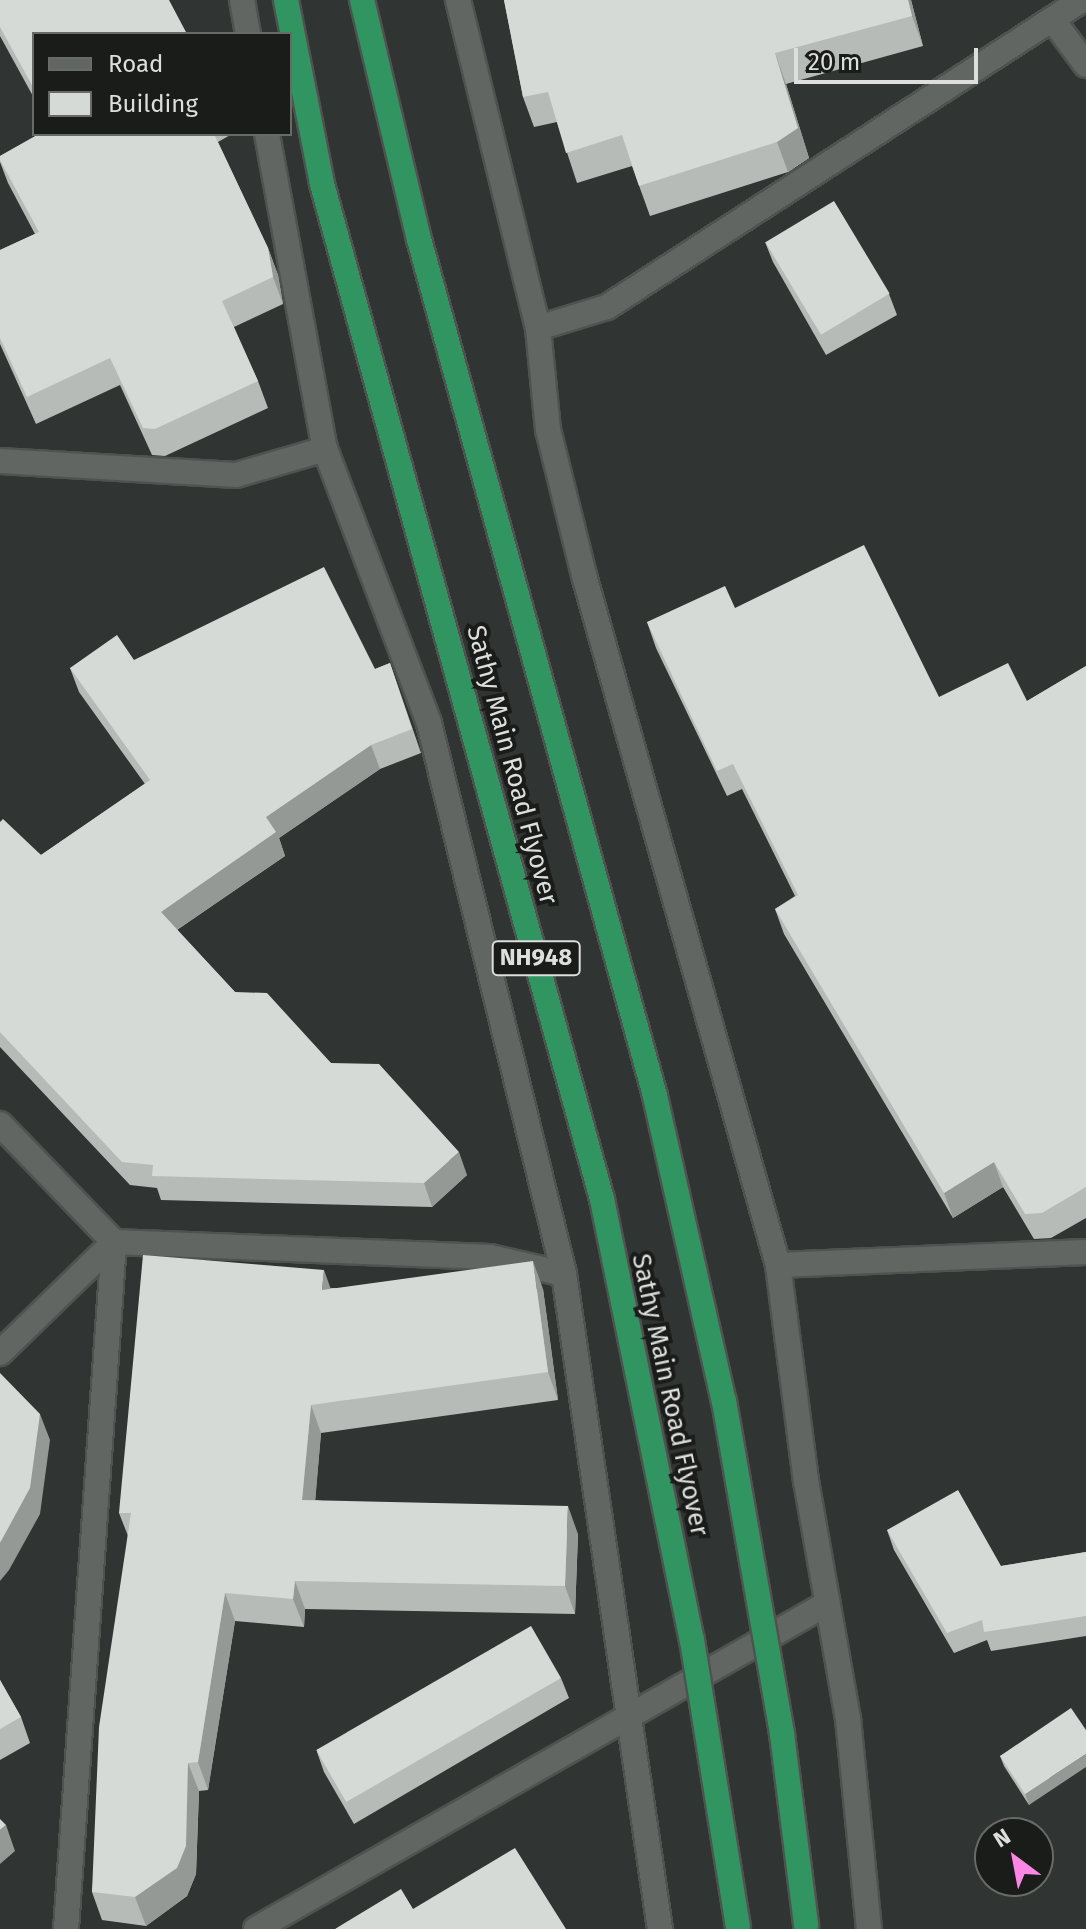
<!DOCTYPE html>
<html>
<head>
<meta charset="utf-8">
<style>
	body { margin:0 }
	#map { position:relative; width:1086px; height:1929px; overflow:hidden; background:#303432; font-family:"Fira Sans",sans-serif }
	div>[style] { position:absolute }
	.roads { filter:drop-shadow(2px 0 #4f5350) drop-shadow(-2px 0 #4f5350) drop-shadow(0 2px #4f5350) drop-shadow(0 -2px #4f5350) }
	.minor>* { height:24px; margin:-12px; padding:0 12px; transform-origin:12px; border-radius:12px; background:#616663 }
	.tertiary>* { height:24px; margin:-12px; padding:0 12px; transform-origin:12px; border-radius:12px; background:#616663 }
	.bridges { filter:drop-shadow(2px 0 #4f5350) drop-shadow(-2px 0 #4f5350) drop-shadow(0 2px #4f5350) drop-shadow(0 -2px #4f5350) }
	.trunk-bridge>* { height:24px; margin:-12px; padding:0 12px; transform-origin:12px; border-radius:12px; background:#319562 }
	.wall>* { inset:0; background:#b7bbb8 }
	.shaded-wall>* { inset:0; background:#959996 }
	.building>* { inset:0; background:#d5dad6; transform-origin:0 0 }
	span { translate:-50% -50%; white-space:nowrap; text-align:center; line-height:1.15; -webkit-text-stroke:8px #1a1c1a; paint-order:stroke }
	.shield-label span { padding:2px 6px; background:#1a1c1a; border:2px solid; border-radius:6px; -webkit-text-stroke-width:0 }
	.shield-label { font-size:24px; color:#dcdfdd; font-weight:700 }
	.street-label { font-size:26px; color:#dcdfdd }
	.legend { position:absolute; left:32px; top:32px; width:260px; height:104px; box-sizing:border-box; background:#1a1c1a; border:2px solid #686a68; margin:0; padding:10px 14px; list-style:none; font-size:24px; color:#dcdfdd }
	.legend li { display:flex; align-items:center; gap:16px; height:40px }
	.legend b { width:40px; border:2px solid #686a68 }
	.north { position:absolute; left:974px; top:1817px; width:80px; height:80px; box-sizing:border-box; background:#1a1c1a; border:2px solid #686a68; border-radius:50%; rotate:328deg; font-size:22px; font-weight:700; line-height:32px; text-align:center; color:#dcdfdd }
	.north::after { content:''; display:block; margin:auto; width:28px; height:36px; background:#fc86e3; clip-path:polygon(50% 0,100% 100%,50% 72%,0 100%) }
	.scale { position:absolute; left:794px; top:48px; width:184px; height:36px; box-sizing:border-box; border:4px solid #dcdfdd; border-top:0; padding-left:10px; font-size:24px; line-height:28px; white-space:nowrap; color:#dcdfdd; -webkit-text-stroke:6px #1a1c1a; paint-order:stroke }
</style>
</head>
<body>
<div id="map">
	<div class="roads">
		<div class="minor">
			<div style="left:242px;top:0;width:35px;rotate:80deg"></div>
			<div style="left:458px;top:0;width:338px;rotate:76.3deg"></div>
			<div style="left:1052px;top:19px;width:57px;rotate:53.5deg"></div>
			<div style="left:267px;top:134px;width:320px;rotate:79.6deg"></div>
			<div style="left:325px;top:449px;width:293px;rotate:69.2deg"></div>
			<div style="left:429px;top:723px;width:567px;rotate:76.23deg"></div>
			<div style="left:564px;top:1274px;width:662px;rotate:81.66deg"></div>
			<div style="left:0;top:461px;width:236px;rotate:3.4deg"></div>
			<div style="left:236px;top:475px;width:93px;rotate:-16.3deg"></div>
			<div style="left:0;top:1124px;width:164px;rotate:46deg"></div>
			<div style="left:114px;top:1242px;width:376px;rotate:2.3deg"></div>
			<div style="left:490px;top:1257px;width:76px;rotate:12.9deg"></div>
			<div style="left:778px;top:1265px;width:308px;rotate:-2.4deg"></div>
			<div style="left:0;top:1353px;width:159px;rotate:-44.2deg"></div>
			<div style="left:66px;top:1929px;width:689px;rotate:-86deg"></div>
		</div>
		<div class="tertiary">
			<div style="left:256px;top:1929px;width:658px;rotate:-29.68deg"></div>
			<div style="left:869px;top:1929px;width:211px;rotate:-95.7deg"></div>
			<div style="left:848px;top:1719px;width:242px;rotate:-100deg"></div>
			<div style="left:806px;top:1481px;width:218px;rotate:-97.4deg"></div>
			<div style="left:778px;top:1265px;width:713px;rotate:-105.71deg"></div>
			<div style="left:585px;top:579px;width:154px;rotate:-103.9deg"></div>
			<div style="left:548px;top:430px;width:102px;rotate:-95.6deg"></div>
			<div style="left:538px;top:328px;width:72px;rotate:-16.9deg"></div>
			<div style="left:607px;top:307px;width:566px;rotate:-32.88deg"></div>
		</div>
	</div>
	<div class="bridges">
		<div class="trunk-bridge">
			<div style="left:286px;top:0;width:187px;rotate:78.9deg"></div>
			<div style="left:322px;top:184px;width:1053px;rotate:74.58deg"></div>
			<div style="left:602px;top:1199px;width:450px;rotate:78.5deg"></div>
			<div style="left:692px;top:1640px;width:290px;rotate:80.9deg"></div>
			<div style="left:362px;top:0;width:246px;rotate:76.6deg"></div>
			<div style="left:419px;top:239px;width:889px;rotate:74.6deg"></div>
			<div style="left:655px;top:1096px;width:313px;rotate:77.3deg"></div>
			<div style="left:724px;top:1401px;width:338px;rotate:80.1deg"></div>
			<div style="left:782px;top:1734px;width:193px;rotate:82.8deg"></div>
		</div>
	</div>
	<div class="wall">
		<div style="clip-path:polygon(0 0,34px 34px,34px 98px,0 36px)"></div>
		<div style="clip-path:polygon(504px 0,911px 0,923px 46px,786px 84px,809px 158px,788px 172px,650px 216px,632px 166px,577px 183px,557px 122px,534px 127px,523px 97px)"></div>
		<div style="clip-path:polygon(39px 134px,232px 134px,218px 142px,268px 248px,278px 275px,283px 304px,234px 327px,258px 381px,268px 408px,165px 456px,152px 455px,120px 385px,36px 424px,0 344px,0 250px,35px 234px,8px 183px,0 162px,0 156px)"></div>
		<div style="clip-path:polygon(765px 242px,889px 294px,897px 315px,826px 355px,773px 262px)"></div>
		<div style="clip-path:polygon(735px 608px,939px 697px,1027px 701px,1086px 666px,1086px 1218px,1051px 1238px,1034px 1239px,1003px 1187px,953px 1218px,784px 934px,775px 909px,795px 896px,742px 789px,727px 796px,656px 648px,647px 622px)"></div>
		<div style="clip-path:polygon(134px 660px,375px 669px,390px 663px,421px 753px,380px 769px,279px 838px,285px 856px,177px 930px,235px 992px,331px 1063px,467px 1175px,432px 1207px,161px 1200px,157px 1188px,130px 1185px,0 1047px,0 822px,41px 855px,145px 784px,79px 692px,70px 668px)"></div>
		<div style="clip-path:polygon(330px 1288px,543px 1289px,558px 1400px,321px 1433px,315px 1500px,578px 1534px,575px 1614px,305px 1609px,304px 1627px,235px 1621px,208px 1790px,199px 1791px,196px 1874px,187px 1896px,146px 1926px,102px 1920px,92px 1892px,128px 1536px,119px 1513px)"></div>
		<div style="clip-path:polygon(887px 1530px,1001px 1566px,1086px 1552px,1086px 1636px,991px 1651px,987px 1640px,954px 1653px,894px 1550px)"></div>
		<div style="clip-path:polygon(561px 1678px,569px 1698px,354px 1824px,324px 1772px,317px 1752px)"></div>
		<div style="clip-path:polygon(0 1680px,21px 1717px,30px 1743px,0 1760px)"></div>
		<div style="clip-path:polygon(1086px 1730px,1029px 1805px,1004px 1766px,1000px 1756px)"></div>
	</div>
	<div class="shaded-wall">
		<div style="clip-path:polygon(908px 0,911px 0,923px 46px,912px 16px)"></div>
		<div style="clip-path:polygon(775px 53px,786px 84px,809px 158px,788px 172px,777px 142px)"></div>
		<div style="clip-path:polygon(268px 248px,278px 275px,283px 304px,273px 277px)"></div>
		<div style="clip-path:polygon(371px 745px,380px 769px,279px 838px,285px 856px,169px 935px,161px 912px,266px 817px)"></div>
		<div style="clip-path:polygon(459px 1152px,467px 1175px,432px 1207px,424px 1183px)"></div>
		<div style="clip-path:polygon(994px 1162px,1003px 1187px,953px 1218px,944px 1193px)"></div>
		<div style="clip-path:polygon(533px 1261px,543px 1289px,558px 1400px,548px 1372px)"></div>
		<div style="clip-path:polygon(324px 1270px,334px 1298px,322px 1290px)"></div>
		<div style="clip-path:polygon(311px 1405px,321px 1433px,313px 1528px,302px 1500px)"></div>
		<div style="clip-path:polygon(40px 1414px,50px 1440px,40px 1514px,9px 1570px,0 1581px,0 1543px)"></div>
		<div style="clip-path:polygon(568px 1506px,578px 1534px,575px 1614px,565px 1586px)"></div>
		<div style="clip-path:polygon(295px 1581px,305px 1609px,304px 1627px,293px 1599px)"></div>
		<div style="clip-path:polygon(225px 1593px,235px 1621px,208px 1790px,198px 1762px)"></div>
		<div style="clip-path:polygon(1086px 1754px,1086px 1767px,1029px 1805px,1025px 1794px)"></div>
		<div style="clip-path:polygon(188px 1763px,199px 1791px,196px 1874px,187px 1896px,146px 1926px,135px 1897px)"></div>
		<div style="clip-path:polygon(6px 1825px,15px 1851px,0 1864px,0 1830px)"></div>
	</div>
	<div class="building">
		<div style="clip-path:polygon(0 0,169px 0,187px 34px,34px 34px,34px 89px,0 27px)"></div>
		<div style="clip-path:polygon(504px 0,908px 0,912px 16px,775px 53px,798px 128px,777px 142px,639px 186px,622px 135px,566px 153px,548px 92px,523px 97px)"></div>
		<div style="clip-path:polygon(39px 134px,214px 134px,268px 248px,273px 277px,222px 301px,258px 381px,155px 429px,143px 428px,110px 358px,27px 397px,0 338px,0 250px,39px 232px,0 160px,0 156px)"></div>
		<div style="left:834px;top:201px;width:108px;height:80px;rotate:59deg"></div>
		<div style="clip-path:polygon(864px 545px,939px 697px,1008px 663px,1027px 701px,1086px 666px,1086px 1187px,1042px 1213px,1025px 1214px,994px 1162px,944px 1193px,775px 909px,798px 895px,733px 764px,717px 771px,647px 622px,725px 586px,735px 608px)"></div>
		<div style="clip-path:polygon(324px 567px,375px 669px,390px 663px,412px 729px,371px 745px,266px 817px,276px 832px,161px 912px,235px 992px,267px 993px,331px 1063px,379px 1064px,459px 1152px,424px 1183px,152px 1176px,153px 1165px,122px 1162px,0 1032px,0 822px,3px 819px,41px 855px,150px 780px,70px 668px,117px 635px,134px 660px)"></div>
		<div style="clip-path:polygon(143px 1255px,324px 1270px,322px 1290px,533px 1261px,548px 1372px,311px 1405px,302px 1500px,568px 1506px,565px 1586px,295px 1581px,293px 1599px,225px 1593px,198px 1762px,188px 1763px,186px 1846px,177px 1868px,135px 1897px,92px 1892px,99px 1727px,131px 1513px,119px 1513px)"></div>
		<div style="clip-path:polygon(0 1373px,40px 1414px,30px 1488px,0 1543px)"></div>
		<div style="clip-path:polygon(958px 1490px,1001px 1566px,1086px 1552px,1086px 1616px,984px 1632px,982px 1620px,947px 1633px,887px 1530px)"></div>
		<div style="left:531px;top:1626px;width:60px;height:248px;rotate:60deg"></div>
		<div style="clip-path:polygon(0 1680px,21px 1717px,0 1729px)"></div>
		<div style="clip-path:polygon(1071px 1708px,1086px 1730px,1086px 1754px,1025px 1794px,1000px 1756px)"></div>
		<div style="clip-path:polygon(0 1819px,6px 1825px,0 1830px)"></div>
		<div style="clip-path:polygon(515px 1848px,566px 1929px,335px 1929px,401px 1889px,413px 1909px)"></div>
	</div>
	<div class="shield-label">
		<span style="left:536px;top:958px">NH948</span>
	</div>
	<div class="street-label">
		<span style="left:512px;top:765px;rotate:75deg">Sathy Main Road Flyover</span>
		<span style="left:670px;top:1395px;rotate:78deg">Sathy Main Road Flyover</span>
	</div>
	<ul class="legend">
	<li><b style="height:10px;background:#616663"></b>Road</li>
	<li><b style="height:22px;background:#d5dad6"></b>Building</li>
	</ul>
	<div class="north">N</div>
	<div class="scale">20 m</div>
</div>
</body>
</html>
